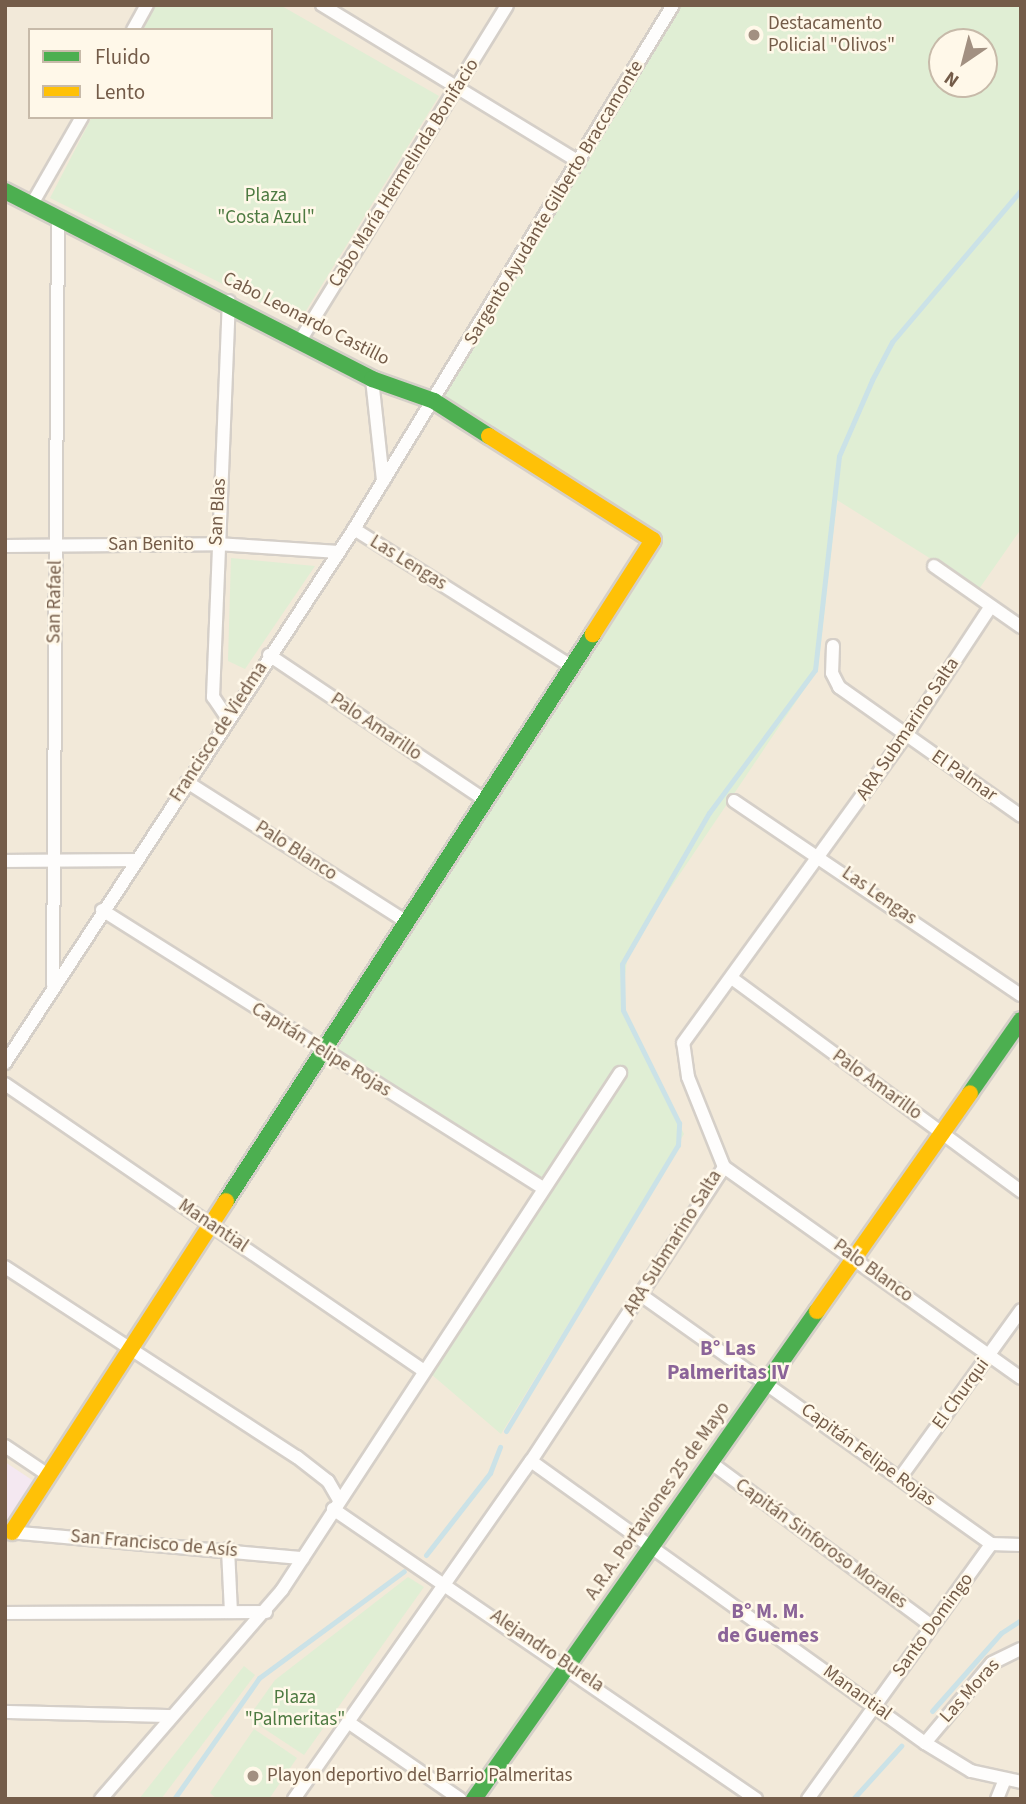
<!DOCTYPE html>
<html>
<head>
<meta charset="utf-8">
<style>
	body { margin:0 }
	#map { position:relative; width:1026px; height:1804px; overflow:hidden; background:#f6f2e9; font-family:"Source Sans 3",sans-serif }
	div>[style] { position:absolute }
	.residential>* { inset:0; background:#f2e9d9 }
	.education>* { inset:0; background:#f4e8f1 }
	.green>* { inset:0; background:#e0eed4 }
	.stream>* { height:5px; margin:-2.5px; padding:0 2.5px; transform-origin:2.5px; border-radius:2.5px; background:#cbe2e7 }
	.roads { filter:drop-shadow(2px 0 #d5cfc8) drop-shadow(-2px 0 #d5cfc8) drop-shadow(0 2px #d5cfc8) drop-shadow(0 -2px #d5cfc8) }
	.street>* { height:12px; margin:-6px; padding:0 6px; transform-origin:6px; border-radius:6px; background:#fefdfc }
	.fast>* { height:16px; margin:-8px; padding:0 8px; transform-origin:8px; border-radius:8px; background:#4caf50 }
	.slow>* { height:16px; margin:-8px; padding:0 8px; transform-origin:8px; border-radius:8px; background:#ffc107 }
	.dots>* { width:19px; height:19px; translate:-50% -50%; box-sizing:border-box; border:4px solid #fff8e9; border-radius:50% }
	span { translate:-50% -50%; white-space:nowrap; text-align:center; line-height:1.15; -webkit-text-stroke:5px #fff8e9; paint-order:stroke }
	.poi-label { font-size:19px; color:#745c49 }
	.left { translate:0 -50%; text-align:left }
	.street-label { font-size:19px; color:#745c49 }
	.park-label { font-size:19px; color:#4d7a41 }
	.neighbourhood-label { font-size:21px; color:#8b6498; font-weight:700 }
	.frame { position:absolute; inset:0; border:7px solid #745c49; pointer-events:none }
	.legend { position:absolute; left:28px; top:28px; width:245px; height:91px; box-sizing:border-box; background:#fff8e9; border:2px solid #c7baa9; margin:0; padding:9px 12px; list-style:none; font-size:21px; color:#745c49 }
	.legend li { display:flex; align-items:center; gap:14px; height:35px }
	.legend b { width:35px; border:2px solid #c7baa9 }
	.north { position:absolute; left:928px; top:28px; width:70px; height:70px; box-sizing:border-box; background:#fff8e9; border:2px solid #c7baa9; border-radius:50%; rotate:215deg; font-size:19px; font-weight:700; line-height:28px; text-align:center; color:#745c49 }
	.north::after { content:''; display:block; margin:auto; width:24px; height:32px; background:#a29081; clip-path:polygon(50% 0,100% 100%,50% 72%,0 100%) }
</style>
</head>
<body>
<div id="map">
	<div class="residential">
		<div style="clip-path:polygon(evenodd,5px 5px,1021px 5px,1021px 1799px,5px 1799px,5px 5px,30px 30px,271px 30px,271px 117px,30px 117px,30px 30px,5px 5px,942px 42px,984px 42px,984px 84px,942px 84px,942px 42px)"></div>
	</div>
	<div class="education">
		<div style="clip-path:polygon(5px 1462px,35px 1482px,9px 1522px,5px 1522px)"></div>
	</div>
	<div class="green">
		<div style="clip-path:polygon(150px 5px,280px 5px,439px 96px,299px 322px,50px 198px,92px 117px,271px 117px,271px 30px,137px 30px)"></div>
		<div style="clip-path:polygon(evenodd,677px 5px,1021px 5px,1021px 529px,979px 589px,837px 500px,818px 669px,628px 951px,621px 1010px,684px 1134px,501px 1434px,424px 1368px,544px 1188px,328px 1049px,654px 540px,436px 401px,677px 5px,942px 42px,984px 42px,984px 84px,942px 84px,942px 42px)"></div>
		<div style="clip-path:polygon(231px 558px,315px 566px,245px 669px,228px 661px)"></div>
		<div style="clip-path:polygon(408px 1577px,424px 1587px,304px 1755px,248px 1718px,275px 1680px)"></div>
		<div style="clip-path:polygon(244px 1666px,255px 1675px,161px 1799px,139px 1799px)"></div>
		<div style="clip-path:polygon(254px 1729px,297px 1758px,269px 1799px,217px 1799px,210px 1793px)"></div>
	</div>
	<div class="stream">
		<div style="left:506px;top:1431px;width:334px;rotate:-59deg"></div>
		<div style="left:678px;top:1145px;width:22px;rotate:-87deg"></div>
		<div style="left:679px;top:1123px;width:126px;rotate:-116.4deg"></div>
		<div style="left:623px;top:1010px;width:46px;rotate:-91.2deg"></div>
		<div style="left:622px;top:964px;width:174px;rotate:-60.1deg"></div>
		<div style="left:709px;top:813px;width:178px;rotate:-53.5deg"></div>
		<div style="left:815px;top:670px;width:215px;rotate:-83.6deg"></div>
		<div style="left:839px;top:456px;width:83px;rotate:-66.5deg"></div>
		<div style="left:872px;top:380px;width:43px;rotate:-62.2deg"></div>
		<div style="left:892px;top:342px;width:199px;rotate:-49.7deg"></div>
		<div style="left:426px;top:1555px;width:104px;rotate:-52deg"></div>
		<div style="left:490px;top:1473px;width:28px;rotate:-69deg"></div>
		<div style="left:932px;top:1711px;width:104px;rotate:-48.5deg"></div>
		<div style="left:1001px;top:1633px;width:24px;rotate:-33deg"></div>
		<div style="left:174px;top:1799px;width:148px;rotate:-54.9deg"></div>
		<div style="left:259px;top:1678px;width:180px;rotate:-36.4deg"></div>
		<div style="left:853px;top:1799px;width:72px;rotate:-47.8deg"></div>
	</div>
	<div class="roads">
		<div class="street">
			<div style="left:322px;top:5px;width:301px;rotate:31.4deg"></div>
			<div style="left:133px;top:30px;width:29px;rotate:-61deg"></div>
			<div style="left:32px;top:204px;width:100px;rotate:-60.1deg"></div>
			<div style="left:301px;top:339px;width:392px;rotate:-58.3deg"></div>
			<div style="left:372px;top:379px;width:103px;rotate:83.8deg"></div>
			<div style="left:354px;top:529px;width:254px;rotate:32.3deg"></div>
			<div style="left:5px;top:546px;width:212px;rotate:-0.5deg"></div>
			<div style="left:217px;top:544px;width:122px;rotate:3.8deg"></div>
			<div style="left:934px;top:566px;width:106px;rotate:35deg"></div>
			<div style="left:833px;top:646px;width:27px;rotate:92deg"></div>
			<div style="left:832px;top:673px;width:16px;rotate:63deg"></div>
			<div style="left:839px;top:687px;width:223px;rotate:35.3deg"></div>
			<div style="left:269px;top:655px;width:257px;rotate:33.9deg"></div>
			<div style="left:228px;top:719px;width:27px;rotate:-124deg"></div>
			<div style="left:213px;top:697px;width:396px;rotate:-87.7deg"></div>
			<div style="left:187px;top:782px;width:259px;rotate:32.5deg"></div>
			<div style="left:734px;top:801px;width:346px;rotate:34.1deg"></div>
			<div style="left:5px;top:861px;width:130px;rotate:-0.4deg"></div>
			<div style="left:102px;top:910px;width:521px;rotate:32.23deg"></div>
			<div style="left:733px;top:979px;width:358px;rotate:36.4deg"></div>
			<div style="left:53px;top:985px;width:767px;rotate:-89.63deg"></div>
			<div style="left:5px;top:1063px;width:638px;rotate:-56.83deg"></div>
			<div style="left:354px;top:529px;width:613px;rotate:-58.67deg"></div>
			<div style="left:5px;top:1084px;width:504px;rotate:34.41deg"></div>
			<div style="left:724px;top:1167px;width:364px;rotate:35.4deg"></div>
			<div style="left:5px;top:1267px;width:348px;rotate:33.1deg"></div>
			<div style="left:297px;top:1457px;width:39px;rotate:38deg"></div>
			<div style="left:328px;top:1481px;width:22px;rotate:60deg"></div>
			<div style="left:641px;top:1295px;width:430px;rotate:35.4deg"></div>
			<div style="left:991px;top:1544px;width:30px;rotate:2deg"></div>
			<div style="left:5px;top:1446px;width:52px;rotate:34deg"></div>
			<div style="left:531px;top:1461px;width:485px;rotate:35.6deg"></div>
			<div style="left:925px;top:1743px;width:54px;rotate:31.3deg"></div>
			<div style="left:971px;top:1771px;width:51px;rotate:12.4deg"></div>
			<div style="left:710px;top:1462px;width:276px;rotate:36.5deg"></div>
			<div style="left:900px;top:1478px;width:207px;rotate:-54.2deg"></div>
			<div style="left:333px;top:1509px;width:513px;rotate:34.43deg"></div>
			<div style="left:9px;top:1532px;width:295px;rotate:5.1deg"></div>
			<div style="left:228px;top:1549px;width:63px;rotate:87.3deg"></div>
			<div style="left:5px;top:1613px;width:261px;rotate:-0.2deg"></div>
			<div style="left:5px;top:1712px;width:166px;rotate:1.4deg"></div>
			<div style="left:348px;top:1722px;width:136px;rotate:34.5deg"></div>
			<div style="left:925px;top:1743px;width:104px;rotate:-50.1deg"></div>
			<div style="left:992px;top:1663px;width:32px;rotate:-26deg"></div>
			<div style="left:101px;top:1799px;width:276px;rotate:-49.1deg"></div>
			<div style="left:282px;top:1590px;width:618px;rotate:-56.82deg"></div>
			<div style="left:294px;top:1799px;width:413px;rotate:-55deg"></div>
			<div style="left:531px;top:1461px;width:352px;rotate:-56.7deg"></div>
			<div style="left:724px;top:1167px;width:97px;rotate:-111.8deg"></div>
			<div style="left:688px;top:1077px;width:34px;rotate:-98deg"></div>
			<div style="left:683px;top:1043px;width:380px;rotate:-54.1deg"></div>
			<div style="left:906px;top:735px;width:154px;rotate:-56.6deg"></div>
			<div style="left:808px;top:1799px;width:314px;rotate:-54.3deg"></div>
			<div style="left:997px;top:1799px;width:18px;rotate:-68deg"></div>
		</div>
		<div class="fast">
			<div style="left:5px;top:191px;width:412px;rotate:27.1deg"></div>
			<div style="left:372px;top:379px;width:66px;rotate:19.5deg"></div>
			<div style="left:434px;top:401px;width:65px;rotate:32.5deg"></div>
			<div style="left:970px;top:1093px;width:89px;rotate:-55.1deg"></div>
			<div style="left:226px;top:1201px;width:675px;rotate:-57.09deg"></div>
			<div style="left:474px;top:1799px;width:596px;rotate:-54.9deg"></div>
		</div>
		<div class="slow">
			<div style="left:489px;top:436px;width:194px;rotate:32.4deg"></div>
			<div style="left:653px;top:540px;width:112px;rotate:122.6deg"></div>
			<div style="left:817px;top:1311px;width:266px;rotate:-54.9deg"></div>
			<div style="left:12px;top:1532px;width:394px;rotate:-57.1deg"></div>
		</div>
	</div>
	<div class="dots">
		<div style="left:754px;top:35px;background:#a29081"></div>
		<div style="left:253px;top:1776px;background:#a29081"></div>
	</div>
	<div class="poi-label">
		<span class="left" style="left:768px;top:35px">Destacamento<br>Policial "Olivos"</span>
		<span class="left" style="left:267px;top:1776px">Playon deportivo del Barrio Palmeritas</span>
	</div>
	<div class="street-label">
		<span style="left:404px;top:173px;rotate:-58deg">Cabo María Hermelinda Bonifacio</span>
		<span style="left:554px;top:203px;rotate:-59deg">Sargento Ayudante Gilberto Braccamonte</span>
		<span style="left:306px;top:319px;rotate:27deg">Cabo Leonardo Castillo</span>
		<span style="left:218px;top:512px;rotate:-87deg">San Blas</span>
		<span style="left:151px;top:545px">San Benito</span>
		<span style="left:408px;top:563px;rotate:32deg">Las Lengas</span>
		<span style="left:55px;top:602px;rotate:-89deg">San Rafael</span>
		<span style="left:376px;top:727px;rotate:34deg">Palo Amarillo</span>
		<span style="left:908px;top:729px;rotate:-56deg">ARA Submarino Salta</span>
		<span style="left:219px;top:732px;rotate:-57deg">Francisco de Viedma</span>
		<span style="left:964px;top:776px;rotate:35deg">El Palmar</span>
		<span style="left:296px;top:851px;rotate:33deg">Palo Blanco</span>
		<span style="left:879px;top:896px;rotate:35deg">Las Lengas</span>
		<span style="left:321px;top:1050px;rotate:32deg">Capitán Felipe Rojas</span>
		<span style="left:877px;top:1085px;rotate:36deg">Palo Amarillo</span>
		<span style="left:213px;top:1226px;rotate:34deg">Manantial</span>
		<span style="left:673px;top:1243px;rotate:-58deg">ARA Submarino Salta</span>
		<span style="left:873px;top:1271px;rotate:36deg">Palo Blanco</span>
		<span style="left:961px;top:1394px;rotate:-54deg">El Churqui</span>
		<span style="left:868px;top:1455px;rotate:36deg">Capitán Felipe Rojas</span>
		<span style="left:658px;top:1501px;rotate:-55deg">A.R.A. Portaviones 25 de Mayo</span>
		<span style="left:154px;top:1544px;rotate:5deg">San Francisco de Asís</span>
		<span style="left:821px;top:1544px;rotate:36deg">Capitán Sinforoso Morales</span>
		<span style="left:933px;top:1625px;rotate:-54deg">Santo Domingo</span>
		<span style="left:547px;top:1651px;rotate:34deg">Alejandro Burela</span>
		<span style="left:970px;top:1691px;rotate:-48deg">Las Moras</span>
		<span style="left:857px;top:1693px;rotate:36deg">Manantial</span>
	</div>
	<div class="park-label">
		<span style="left:266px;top:207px">Plaza<br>"Costa Azul"</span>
		<span style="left:295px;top:1709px">Plaza<br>"Palmeritas"</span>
	</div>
	<div class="neighbourhood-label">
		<span style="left:728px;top:1360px">B° Las<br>Palmeritas IV</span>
		<span style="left:768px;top:1623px">B° M. M.<br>de Guemes</span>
	</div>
	<div class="frame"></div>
	<ul class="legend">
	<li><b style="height:9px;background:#4caf50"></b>Fluido</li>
	<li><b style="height:9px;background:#ffc107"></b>Lento</li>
	</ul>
	<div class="north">N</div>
</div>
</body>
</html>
